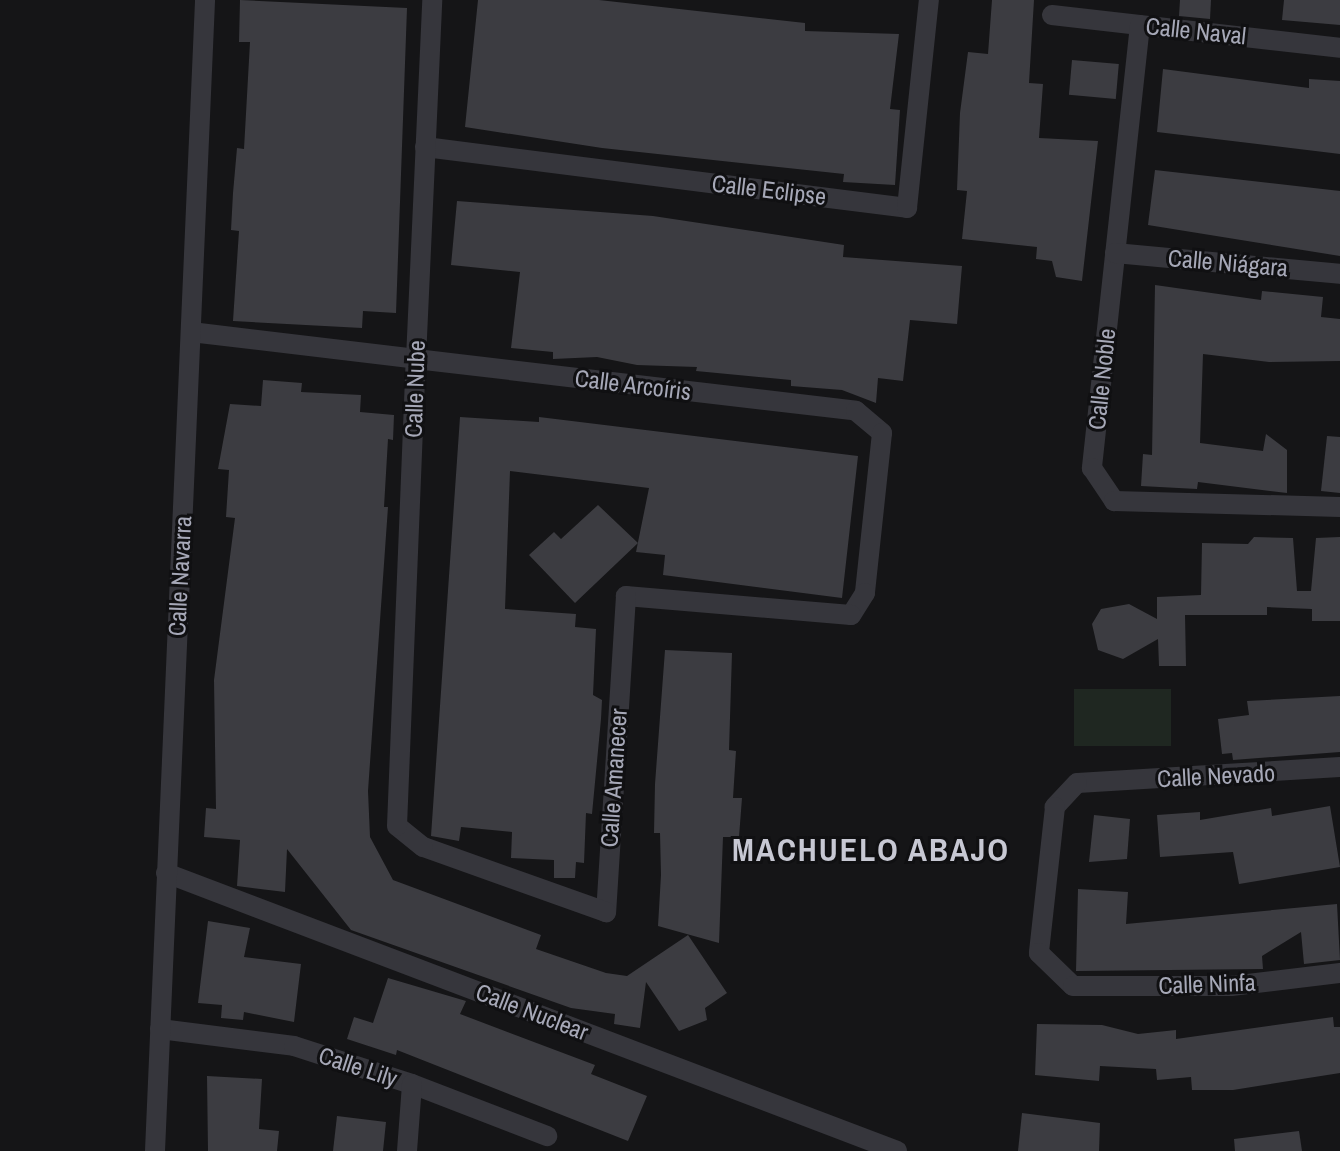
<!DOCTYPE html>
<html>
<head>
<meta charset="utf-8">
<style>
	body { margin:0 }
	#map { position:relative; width:1340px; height:1151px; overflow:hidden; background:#151517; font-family:"Archivo Narrow",sans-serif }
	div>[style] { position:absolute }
	.green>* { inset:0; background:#1f2721; transform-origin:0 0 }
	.building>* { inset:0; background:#3c3c41; transform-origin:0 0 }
	.street>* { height:20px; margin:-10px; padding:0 10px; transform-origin:10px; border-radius:10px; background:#36363c }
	span { translate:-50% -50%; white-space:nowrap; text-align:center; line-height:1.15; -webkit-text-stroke:6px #101012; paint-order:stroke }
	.street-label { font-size:24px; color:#a6a8b7 }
	.district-label { font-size:32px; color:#c7c8d3; font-weight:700; letter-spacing:2px }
</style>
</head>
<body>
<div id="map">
	<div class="green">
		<div style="left:1171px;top:689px;width:57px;height:97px;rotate:90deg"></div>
	</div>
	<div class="building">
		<div style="clip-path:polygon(240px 0,407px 8px,396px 313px,363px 311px,362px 328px,233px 321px,239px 231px,231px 230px,233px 193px,237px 148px,244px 149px,250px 42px,239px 42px)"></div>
		<div style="clip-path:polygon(478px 0,599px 0,805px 23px,805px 31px,899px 34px,890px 109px,900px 110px,895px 185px,843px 182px,844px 174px,602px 148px,465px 127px)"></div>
		<div style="clip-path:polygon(992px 0,1034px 0,1029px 83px,1043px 84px,1039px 138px,1098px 141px,1082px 281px,1056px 277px,1052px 261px,1036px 259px,1037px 247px,962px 239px,967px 191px,957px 190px,960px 113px,968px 52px,988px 54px)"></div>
		<div style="clip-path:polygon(1180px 0,1211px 0,1210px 19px,1179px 16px)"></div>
		<div style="clip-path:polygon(1284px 0,1340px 0,1340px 25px,1282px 20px)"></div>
		<div style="left:1072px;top:60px;width:47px;height:35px;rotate:5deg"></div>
		<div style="clip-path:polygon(1163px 69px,1309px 88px,1309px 79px,1340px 81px,1340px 154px,1157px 132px)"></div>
		<div style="clip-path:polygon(1155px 170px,1340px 191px,1340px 256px,1148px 225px)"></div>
		<div style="clip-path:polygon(457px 201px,653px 216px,844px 245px,843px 257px,962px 266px,957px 324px,910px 320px,903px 381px,878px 378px,876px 403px,842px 390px,791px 386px,791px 380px,696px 371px,697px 367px,637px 365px,597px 357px,553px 359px,553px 352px,511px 348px,520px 272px,451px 265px)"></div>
		<div style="clip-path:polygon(1155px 285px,1261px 300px,1262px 291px,1323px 297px,1321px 317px,1340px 319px,1340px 361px,1269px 362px,1203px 354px,1200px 443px,1263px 451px,1266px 434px,1287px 450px,1287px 493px,1198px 482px,1197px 489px,1141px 486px,1143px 454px,1152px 455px)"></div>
		<div style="clip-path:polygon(263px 380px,302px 383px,301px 392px,361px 395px,360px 412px,394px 415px,393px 440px,388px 439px,384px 507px,388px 507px,368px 791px,370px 837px,393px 880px,541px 935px,536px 949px,606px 973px,627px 976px,688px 935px,727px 993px,705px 1008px,707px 1020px,679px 1031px,646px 982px,640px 1028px,614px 1024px,615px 1014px,571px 1008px,351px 930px,287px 849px,285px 892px,237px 886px,240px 840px,204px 837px,206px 808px,216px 809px,214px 680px,235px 518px,226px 517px,229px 470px,218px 469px,230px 404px,261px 406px)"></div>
		<div style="clip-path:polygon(460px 417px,539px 422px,539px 417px,858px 456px,842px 598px,663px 575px,665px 555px,636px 552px,649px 488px,510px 471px,505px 609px,576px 614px,575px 627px,596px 629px,593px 695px,602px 700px,601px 719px,592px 814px,586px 813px,584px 863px,576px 862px,575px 878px,554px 878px,554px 860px,511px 858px,512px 832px,461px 827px,459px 841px,431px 836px)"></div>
		<div style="clip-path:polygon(1327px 436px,1340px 437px,1340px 493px,1321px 491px)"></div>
		<div style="clip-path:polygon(598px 505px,638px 543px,575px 603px,529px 555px,554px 532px,561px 539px)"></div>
		<div style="clip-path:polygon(1254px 537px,1293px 538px,1297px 591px,1311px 591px,1316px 538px,1340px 537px,1340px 621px,1312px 621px,1312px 609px,1267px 607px,1267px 615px,1185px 615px,1186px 666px,1159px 666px,1158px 639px,1123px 659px,1098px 650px,1092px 624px,1101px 609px,1129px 604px,1157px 619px,1157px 597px,1201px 595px,1202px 543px,1248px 544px)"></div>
		<div style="clip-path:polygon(665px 650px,732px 653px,729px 750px,736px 751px,733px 798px,742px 798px,739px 837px,723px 837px,719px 943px,658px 926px,661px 875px,660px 833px,654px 833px,655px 784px)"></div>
		<div style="clip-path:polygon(1340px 696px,1340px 752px,1233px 760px,1232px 753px,1222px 754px,1218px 719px,1249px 715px,1247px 701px)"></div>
		<div style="clip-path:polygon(1330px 806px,1340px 867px,1239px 884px,1233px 852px,1160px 857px,1157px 815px,1200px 812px,1200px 820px,1271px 808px,1272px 816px)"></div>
		<div style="clip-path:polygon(1094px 815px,1130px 819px,1127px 859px,1089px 862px)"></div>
		<div style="clip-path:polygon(1078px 889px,1128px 892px,1126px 924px,1337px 904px,1340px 960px,1304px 964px,1301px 932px,1262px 956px,1263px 969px,1076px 971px)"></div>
		<div style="clip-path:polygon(208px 921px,250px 928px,244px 957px,301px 964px,294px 1022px,244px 1012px,243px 1020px,221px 1018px,222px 1005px,198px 1003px)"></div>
		<div style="clip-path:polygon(388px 978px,466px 1001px,460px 1014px,595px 1065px,591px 1074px,647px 1096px,628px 1141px,397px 1050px,396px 1055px,347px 1039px,354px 1017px,373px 1023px)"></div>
		<div style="clip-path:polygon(1333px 1017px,1334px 1027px,1340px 1027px,1340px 1073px,1233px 1090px,1192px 1090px,1191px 1077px,1157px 1080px,1156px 1069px,1100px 1066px,1099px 1081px,1035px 1075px,1037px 1024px,1102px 1025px,1138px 1034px,1176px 1030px,1176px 1039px)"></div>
		<div style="clip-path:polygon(207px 1076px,262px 1079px,259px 1129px,279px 1131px,277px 1151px,208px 1151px)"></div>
		<div style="clip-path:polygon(1022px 1113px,1100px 1123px,1099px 1151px,1018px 1151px)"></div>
		<div style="clip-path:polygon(337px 1116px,386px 1122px,383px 1151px,333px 1151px)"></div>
		<div style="clip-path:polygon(1299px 1131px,1302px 1151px,1235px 1151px,1234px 1139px)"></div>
	</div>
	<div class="street">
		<div style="left:1052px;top:15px;width:290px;rotate:6.5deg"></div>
		<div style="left:1140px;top:25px;width:446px;rotate:96.2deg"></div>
		<div style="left:1092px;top:468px;width:40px;rotate:56deg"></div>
		<div style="left:1114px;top:501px;width:226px;rotate:1.5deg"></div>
		<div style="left:425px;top:147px;width:486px;rotate:7.2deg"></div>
		<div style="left:907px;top:208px;width:209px;rotate:-84deg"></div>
		<div style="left:1115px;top:253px;width:226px;rotate:5.3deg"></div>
		<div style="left:191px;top:332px;width:227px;rotate:6.8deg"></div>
		<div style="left:416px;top:359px;width:443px;rotate:6.7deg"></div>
		<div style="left:856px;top:411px;width:34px;rotate:40deg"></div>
		<div style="left:882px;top:433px;width:161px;rotate:96.1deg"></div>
		<div style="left:865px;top:593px;width:26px;rotate:122deg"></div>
		<div style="left:851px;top:615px;width:226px;rotate:-175.2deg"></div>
		<div style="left:626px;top:596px;width:317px;rotate:93.6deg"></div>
		<div style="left:606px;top:912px;width:194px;rotate:-160.4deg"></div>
		<div style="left:423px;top:847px;width:33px;rotate:-141deg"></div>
		<div style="left:397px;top:826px;width:467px;rotate:-87.7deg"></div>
		<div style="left:416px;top:359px;width:359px;rotate:-87.4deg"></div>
		<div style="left:1340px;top:767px;width:263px;rotate:176.5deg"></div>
		<div style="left:1077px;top:783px;width:33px;rotate:133deg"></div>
		<div style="left:1055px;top:807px;width:147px;rotate:96.3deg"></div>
		<div style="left:1039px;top:953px;width:47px;rotate:44.1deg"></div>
		<div style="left:1073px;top:986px;width:158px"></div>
		<div style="left:1231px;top:986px;width:110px;rotate:-6.8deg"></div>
		<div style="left:166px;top:873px;width:782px;rotate:20.82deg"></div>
		<div style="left:160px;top:1029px;width:135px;rotate:7.2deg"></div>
		<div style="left:294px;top:1046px;width:124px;rotate:17.9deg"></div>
		<div style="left:412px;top:1084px;width:145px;rotate:21.1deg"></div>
		<div style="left:155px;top:1151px;width:1152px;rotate:-87.51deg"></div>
		<div style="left:407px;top:1151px;width:67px;rotate:-85.7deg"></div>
	</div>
	<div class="street-label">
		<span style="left:1196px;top:31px;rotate:6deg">Calle Naval</span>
		<span style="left:769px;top:190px;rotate:7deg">Calle Eclipse</span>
		<span style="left:1228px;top:263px;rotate:5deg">Calle Niágara</span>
		<span style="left:1102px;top:379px;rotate:-84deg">Calle Noble</span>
		<span style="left:633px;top:385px;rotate:7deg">Calle Arcoíris</span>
		<span style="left:415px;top:389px;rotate:-88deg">Calle Nube</span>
		<span style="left:180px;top:576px;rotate:-87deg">Calle Navarra</span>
		<span style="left:1216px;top:776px;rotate:-3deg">Calle Nevado</span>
		<span style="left:614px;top:778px;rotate:-86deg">Calle Amanecer</span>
		<span style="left:1207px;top:984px;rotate:-2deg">Calle Ninfa</span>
		<span style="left:532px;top:1012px;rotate:21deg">Calle Nuclear</span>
		<span style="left:358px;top:1067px;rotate:18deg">Calle Lily</span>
	</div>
	<div class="district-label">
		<span style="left:871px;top:850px">MACHUELO ABAJO</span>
	</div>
</div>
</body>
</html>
